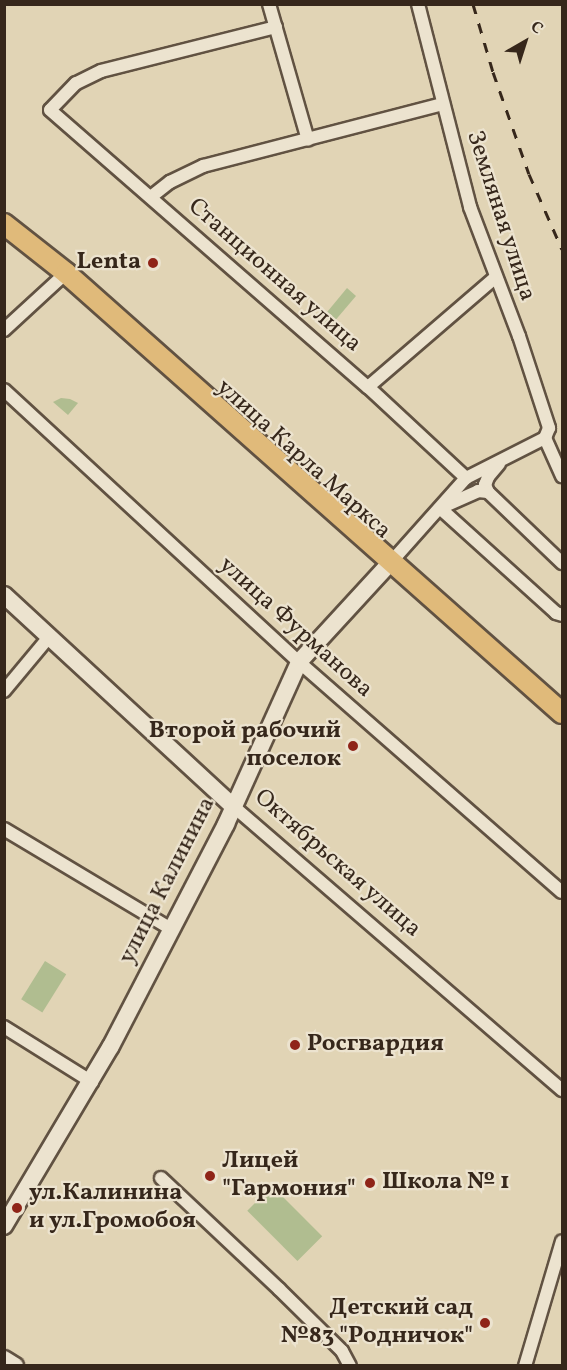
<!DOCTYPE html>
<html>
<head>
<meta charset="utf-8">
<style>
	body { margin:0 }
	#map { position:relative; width:567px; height:1370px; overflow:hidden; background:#e1d4b5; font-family:Vollkorn,serif }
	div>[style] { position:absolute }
	.green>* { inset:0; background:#b0bd90; transform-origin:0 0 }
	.roads { filter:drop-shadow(2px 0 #615242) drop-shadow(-2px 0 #615242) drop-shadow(0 2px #615242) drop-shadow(0 -2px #615242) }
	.street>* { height:12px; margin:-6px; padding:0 6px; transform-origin:6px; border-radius:6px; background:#ece3cf }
	.secondary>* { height:16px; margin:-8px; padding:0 8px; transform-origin:8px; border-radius:8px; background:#ece3cf }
	.primary>* { height:20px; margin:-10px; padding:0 10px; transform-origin:10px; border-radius:10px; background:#e0ba7a }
	.rail>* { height:3px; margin-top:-1.5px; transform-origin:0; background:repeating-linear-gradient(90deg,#36271b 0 10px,transparent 0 20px) }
	.dots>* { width:16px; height:16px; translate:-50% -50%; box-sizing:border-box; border:3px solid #ece3cf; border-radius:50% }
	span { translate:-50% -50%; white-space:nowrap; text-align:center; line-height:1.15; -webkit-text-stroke:4.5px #ece3cf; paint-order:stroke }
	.street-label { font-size:24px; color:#36271b }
	.poi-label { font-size:24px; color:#36271b; font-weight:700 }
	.right { translate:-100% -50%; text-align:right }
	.left { translate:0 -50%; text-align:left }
	.frame { position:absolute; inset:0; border:6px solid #36271b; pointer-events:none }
	.north { position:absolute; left:495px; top:12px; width:60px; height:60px; -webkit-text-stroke:4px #ece3cf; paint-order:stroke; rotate:39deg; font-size:16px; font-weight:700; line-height:24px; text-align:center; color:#36271b }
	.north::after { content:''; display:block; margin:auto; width:21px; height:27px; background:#36271b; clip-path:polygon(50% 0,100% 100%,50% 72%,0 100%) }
</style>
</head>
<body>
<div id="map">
	<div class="green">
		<div style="clip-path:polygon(347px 288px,356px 296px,333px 323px,322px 327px,318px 323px)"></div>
		<div style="clip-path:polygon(61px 398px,70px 399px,78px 403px,68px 415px,53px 402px)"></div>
		<div style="left:45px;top:961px;width:25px;height:45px;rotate:32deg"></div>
		<div style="left:272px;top:1186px;width:71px;height:35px;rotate:45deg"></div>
	</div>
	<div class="roads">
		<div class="street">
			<div style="left:269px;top:4px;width:141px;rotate:74deg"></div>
			<div style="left:418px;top:4px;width:210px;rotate:75.6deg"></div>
			<div style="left:470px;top:207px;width:138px;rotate:69.2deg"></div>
			<div style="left:519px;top:336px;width:97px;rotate:71.9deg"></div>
			<div style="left:549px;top:428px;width:11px;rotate:112deg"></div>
			<div style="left:276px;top:27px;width:180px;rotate:165.9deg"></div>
			<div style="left:101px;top:71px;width:28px;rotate:154deg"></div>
			<div style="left:76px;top:83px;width:37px;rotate:134deg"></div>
			<div style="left:50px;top:110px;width:422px;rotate:41.1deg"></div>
			<div style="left:368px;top:387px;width:134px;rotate:42.9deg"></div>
			<div style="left:152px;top:196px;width:23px;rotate:-38deg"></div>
			<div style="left:170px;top:182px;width:37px;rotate:-26deg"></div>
			<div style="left:203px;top:166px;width:248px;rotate:-14.5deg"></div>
			<div style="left:4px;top:330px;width:84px;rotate:-42.6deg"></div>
			<div style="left:368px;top:387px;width:169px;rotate:-40.7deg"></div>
			<div style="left:4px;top:390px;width:401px;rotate:42.7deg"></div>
			<div style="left:299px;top:662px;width:349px;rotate:41.2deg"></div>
			<div style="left:545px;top:438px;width:42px;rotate:65.9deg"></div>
			<div style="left:488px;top:492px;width:8px;rotate:-113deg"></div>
			<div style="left:485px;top:485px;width:9px;rotate:-69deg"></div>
			<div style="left:488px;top:477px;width:17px;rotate:-50deg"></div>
			<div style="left:447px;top:505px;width:34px;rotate:-24deg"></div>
			<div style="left:478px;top:491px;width:10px;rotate:6deg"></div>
			<div style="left:488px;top:492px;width:103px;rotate:43.8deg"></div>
			<div style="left:441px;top:509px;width:155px;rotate:42.1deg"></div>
			<div style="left:556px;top:613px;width:6px;rotate:18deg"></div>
			<div style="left:392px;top:561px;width:111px;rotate:-48.3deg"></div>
			<div style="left:466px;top:478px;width:89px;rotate:-26.9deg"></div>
			<div style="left:4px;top:691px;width:70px;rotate:-50.2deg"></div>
			<div style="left:233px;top:806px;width:435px;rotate:40.8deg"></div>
			<div style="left:4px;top:829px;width:195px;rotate:30.9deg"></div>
			<div style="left:4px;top:1027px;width:104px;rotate:32deg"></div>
			<div style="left:161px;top:1178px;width:162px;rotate:43.2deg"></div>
			<div style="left:279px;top:1289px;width:88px;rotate:44.5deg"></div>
			<div style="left:342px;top:1351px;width:17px;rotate:62deg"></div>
			<div style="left:525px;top:1366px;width:130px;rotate:-73.5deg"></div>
		</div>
		<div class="secondary">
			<div style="left:4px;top:595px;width:311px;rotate:42.7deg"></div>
			<div style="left:4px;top:1226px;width:209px;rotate:-59.3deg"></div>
			<div style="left:111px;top:1046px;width:250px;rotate:-62.6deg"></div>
			<div style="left:226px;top:824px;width:178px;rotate:-65.7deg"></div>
			<div style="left:299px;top:662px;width:137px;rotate:-47.4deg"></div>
			<div style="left:4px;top:1359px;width:13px;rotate:32deg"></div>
		</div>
		<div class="primary">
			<div style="left:4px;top:224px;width:79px;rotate:38.3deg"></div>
			<div style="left:66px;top:273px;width:663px;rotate:41.58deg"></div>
		</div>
	</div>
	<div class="rail">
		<div style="left:473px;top:4px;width:71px;rotate:73.6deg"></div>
		<div style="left:493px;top:72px;width:108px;rotate:70.6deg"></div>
		<div style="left:529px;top:174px;width:82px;rotate:66.3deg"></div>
	</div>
	<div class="dots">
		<div style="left:153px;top:263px;background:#8f2418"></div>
		<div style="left:353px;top:746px;background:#8f2418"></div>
		<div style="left:295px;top:1045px;background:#8f2418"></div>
		<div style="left:210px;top:1176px;background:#8f2418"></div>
		<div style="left:370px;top:1183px;background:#8f2418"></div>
		<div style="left:17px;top:1208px;background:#8f2418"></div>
		<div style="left:485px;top:1323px;background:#8f2418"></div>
	</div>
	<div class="street-label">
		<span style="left:500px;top:216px;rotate:72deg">Земляная улица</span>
		<span style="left:274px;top:276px;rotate:41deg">Станционная улица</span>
		<span style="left:303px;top:460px;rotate:42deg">улица Карла Маркса</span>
		<span style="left:295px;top:628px;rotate:42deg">улица Фурманова</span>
		<span style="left:337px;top:864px;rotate:41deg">Октябрьская улица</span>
		<span style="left:168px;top:881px;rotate:-63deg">улица Калинина</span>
	</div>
	<div class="poi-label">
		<span class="right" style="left:141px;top:263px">Lenta</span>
		<span class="right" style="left:341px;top:746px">Второй рабочий<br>поселок</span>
		<span class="left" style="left:307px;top:1045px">Росгвардия</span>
		<span class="left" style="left:222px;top:1176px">Лицей<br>"Гармония"</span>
		<span class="left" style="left:382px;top:1183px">Школа № 1</span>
		<span class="left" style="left:29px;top:1208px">ул.Калинина<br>и ул.Громобоя</span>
		<span class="right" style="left:473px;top:1323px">Детский сад<br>№83 "Родничок"</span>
	</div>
	<div class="frame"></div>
	<div class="north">С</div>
</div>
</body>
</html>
